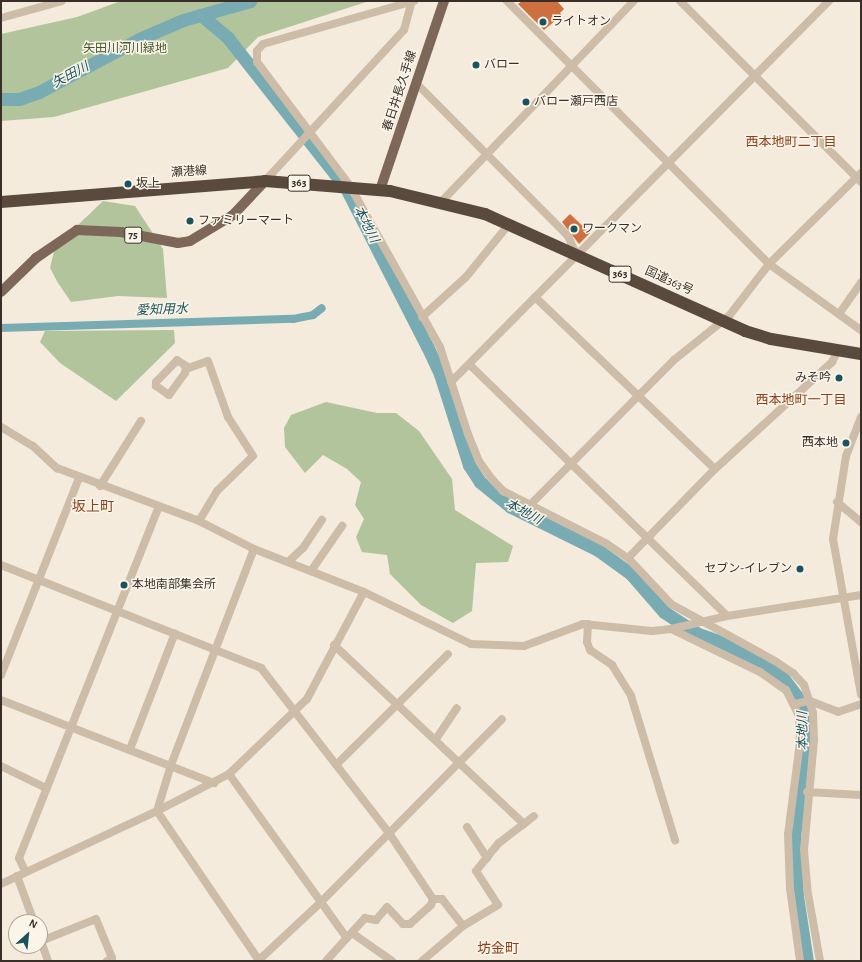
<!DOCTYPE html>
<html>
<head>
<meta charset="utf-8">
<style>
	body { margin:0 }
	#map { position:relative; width:862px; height:962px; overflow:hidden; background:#f4ebdc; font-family:"Alegreya Sans","Noto Sans JP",sans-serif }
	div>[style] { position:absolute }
	.green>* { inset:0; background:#b2c49b }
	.canal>* { height:8px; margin:-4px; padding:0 4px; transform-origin:4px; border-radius:4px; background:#79abb3 }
	.river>* { height:13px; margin:-6.5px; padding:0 6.5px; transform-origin:6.5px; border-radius:6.5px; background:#79abb3 }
	.building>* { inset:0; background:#ce6f40 }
	.minor>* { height:8px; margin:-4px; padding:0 4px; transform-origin:4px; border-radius:4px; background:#cdbca7 }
	.major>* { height:10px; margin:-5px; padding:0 5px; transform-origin:5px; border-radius:5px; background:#7c6758 }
	.highway>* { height:12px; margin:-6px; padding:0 6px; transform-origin:6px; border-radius:6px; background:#5a4a3e }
	.dots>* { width:11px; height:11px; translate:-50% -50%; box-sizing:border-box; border:2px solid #fbf4e9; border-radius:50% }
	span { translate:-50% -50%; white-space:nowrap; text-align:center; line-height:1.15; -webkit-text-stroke:3px #fbf4e9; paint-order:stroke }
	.shield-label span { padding:1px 3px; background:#fbf4e9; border:1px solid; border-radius:3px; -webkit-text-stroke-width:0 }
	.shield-label { font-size:11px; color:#392f28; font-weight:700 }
	.poi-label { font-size:12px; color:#392f28 }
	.left { translate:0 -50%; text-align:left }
	.right { translate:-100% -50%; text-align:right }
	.park-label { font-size:12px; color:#43592a }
	.street-label { font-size:12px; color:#392f28 }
	.water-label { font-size:13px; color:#1a535d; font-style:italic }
	.neighbourhood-label { font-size:13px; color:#8d411b }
	.quarter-label { font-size:14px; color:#8d411b }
	.frame { position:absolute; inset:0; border:2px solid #392f28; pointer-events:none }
	.north { position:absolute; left:8px; top:914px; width:40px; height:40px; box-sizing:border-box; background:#fbf4e9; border:1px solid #ada59c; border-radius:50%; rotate:27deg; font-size:11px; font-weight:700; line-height:16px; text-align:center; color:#392f28 }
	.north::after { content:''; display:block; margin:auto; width:14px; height:18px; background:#1a535d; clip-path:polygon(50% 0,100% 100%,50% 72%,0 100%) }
</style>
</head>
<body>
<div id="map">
	<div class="green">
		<div style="clip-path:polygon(121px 1px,369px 1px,258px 37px,228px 68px,54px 117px,1px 121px,1px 34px,77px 17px)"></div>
		<div style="clip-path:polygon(103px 201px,135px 206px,163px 249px,167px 298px,118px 296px,71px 302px,58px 283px,50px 268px,55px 247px)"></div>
		<div style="clip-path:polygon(174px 330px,175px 343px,116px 401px,60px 363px,40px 342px,45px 331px)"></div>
		<div style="clip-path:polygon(326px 402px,377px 413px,396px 413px,419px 431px,452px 479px,455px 510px,513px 546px,508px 562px,476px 563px,472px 611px,453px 623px,421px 605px,390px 574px,387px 555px,362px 552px,356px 537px,364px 519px,355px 505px,361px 482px,347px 469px,323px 455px,305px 473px,285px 447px,284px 428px,291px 415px)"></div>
	</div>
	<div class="canal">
		<div style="left:1px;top:328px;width:292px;rotate:-1.8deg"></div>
		<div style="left:293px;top:319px;width:20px;rotate:-11deg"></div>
		<div style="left:313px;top:315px;width:11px;rotate:-38deg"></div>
	</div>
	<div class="river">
		<div style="left:201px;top:15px;width:35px;rotate:40deg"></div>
		<div style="left:228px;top:38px;width:191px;rotate:51.8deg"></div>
		<div style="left:346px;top:188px;width:178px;rotate:62.9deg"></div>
		<div style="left:427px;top:346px;width:31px;rotate:65deg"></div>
		<div style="left:440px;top:374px;width:96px;rotate:72.3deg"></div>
		<div style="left:469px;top:465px;width:20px;rotate:57deg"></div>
		<div style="left:480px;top:482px;width:40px;rotate:39deg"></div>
		<div style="left:511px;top:507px;width:97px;rotate:26.3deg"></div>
		<div style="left:598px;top:550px;width:41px;rotate:36deg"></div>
		<div style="left:631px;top:574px;width:50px;rotate:49deg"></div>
		<div style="left:664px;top:612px;width:40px;rotate:32.9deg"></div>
		<div style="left:698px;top:634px;width:28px;rotate:19deg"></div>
		<div style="left:724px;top:643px;width:36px;rotate:28deg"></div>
		<div style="left:756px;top:660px;width:32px;rotate:34deg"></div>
		<div style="left:783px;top:678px;width:36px;rotate:53deg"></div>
		<div style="left:805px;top:707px;width:42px;rotate:88.6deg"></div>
		<div style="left:806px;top:749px;width:89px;rotate:97.8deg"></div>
		<div style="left:794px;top:837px;width:59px;rotate:87.1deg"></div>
		<div style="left:797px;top:896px;width:66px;rotate:81.3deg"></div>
		<div style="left:1px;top:99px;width:18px"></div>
		<div style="left:19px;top:99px;width:21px;rotate:-19deg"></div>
		<div style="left:39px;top:92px;width:113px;rotate:-27.9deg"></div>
		<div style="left:139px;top:39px;width:48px;rotate:-23.4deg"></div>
		<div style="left:183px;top:20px;width:70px;rotate:-15.8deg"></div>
	</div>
	<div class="building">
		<div style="clip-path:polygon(522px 1px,557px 1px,564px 9px,560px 13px,562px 15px,544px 30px,518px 4px)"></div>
		<div style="clip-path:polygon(570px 214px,590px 233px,579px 244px,562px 222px)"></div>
	</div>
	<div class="minor">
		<div style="left:414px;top:1px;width:157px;rotate:164.1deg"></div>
		<div style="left:263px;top:44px;width:9px;rotate:131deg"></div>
		<div style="left:257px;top:51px;width:11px;rotate:90deg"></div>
		<div style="left:257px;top:62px;width:155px;rotate:53.1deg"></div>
		<div style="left:350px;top:186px;width:184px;rotate:60.8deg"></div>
		<div style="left:440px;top:347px;width:91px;rotate:72.2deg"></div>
		<div style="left:468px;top:434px;width:29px;rotate:68deg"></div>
		<div style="left:479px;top:461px;width:21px;rotate:55deg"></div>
		<div style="left:491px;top:478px;width:18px;rotate:47deg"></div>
		<div style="left:503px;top:491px;width:117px;rotate:27deg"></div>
		<div style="left:607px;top:544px;width:25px;rotate:34deg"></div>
		<div style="left:628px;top:558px;width:63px;rotate:46.9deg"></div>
		<div style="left:671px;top:604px;width:119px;rotate:28.7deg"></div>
		<div style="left:775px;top:661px;width:22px;rotate:34deg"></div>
		<div style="left:793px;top:673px;width:16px;rotate:47deg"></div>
		<div style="left:804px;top:685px;width:29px;rotate:72deg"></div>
		<div style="left:813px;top:713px;width:27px;rotate:88deg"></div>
		<div style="left:814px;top:740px;width:110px;rotate:95.2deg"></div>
		<div style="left:804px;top:850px;width:38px;rotate:85deg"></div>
		<div style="left:807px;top:888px;width:74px;rotate:79.9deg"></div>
		<div style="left:507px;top:1px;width:371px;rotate:45.1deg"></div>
		<div style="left:769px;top:264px;width:113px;rotate:35.7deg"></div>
		<div style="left:680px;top:1px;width:256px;rotate:45deg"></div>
		<div style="left:1px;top:18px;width:63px;rotate:-15.6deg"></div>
		<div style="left:416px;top:83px;width:216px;rotate:45.2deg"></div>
		<div style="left:568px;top:236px;width:20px;rotate:66deg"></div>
		<div style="left:265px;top:181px;width:205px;rotate:-47.4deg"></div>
		<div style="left:404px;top:30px;width:27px;rotate:-75deg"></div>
		<div style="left:442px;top:201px;width:277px;rotate:-46.2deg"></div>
		<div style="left:535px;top:297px;width:249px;rotate:43.7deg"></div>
		<div style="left:839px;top:314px;width:39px;rotate:-55deg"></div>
		<div style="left:422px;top:317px;width:59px;rotate:-42.3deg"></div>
		<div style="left:466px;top:277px;width:68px;rotate:-50.9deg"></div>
		<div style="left:177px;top:360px;width:11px;rotate:34deg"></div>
		<div style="left:186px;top:366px;width:7px;rotate:98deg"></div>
		<div style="left:185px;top:373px;width:27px;rotate:126deg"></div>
		<div style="left:169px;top:395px;width:16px;rotate:-145deg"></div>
		<div style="left:156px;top:386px;width:4px;rotate:-90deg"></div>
		<div style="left:156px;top:382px;width:30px;rotate:-46deg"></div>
		<div style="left:470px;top:365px;width:359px;rotate:44.3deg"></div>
		<div style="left:186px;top:369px;width:23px;rotate:-20deg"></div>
		<div style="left:208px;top:361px;width:59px;rotate:70.3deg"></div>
		<div style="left:228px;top:417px;width:46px;rotate:57.3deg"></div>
		<div style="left:253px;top:456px;width:50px;rotate:135.8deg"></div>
		<div style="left:217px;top:491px;width:35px;rotate:121deg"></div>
		<div style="left:451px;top:382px;width:537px;rotate:-45.23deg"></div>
		<div style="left:861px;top:417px;width:42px;rotate:111deg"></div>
		<div style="left:846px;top:456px;width:84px;rotate:98.9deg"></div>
		<div style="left:833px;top:539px;width:158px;rotate:79.8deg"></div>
		<div style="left:1px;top:427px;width:37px;rotate:31deg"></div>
		<div style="left:33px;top:446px;width:33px;rotate:43deg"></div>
		<div style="left:57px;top:468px;width:149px;rotate:20.4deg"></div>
		<div style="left:197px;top:520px;width:64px;rotate:27deg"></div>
		<div style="left:254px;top:549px;width:118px;rotate:21.4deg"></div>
		<div style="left:364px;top:592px;width:119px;rotate:25.9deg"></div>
		<div style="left:471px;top:644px;width:53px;rotate:2.2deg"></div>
		<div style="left:524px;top:646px;width:63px;rotate:-20.4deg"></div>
		<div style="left:583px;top:624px;width:69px;rotate:5.8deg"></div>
		<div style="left:652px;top:631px;width:19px;rotate:-6deg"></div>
		<div style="left:671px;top:629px;width:57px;rotate:-13.1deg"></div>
		<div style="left:727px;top:616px;width:136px;rotate:-8.9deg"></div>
		<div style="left:100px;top:486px;width:77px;rotate:-57.8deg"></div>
		<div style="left:837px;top:502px;width:31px;rotate:40deg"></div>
		<div style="left:530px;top:505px;width:204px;rotate:-45.2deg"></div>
		<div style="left:674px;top:360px;width:70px;rotate:-38.7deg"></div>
		<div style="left:729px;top:316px;width:66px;rotate:-52.4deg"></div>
		<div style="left:769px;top:264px;width:129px;rotate:-44.7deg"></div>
		<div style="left:628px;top:558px;width:124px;rotate:-45.7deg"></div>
		<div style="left:715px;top:469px;width:159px;rotate:-42.4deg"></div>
		<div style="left:832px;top:362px;width:13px;rotate:-63deg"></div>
		<div style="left:288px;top:562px;width:21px;rotate:-43deg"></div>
		<div style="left:303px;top:548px;width:34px;rotate:-56deg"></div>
		<div style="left:1px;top:565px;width:280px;rotate:21.6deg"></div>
		<div style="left:261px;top:668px;width:209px;rotate:52.2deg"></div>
		<div style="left:389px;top:833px;width:79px;rotate:56.3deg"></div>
		<div style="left:433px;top:899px;width:6px;rotate:108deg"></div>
		<div style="left:431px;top:905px;width:28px;rotate:138deg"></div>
		<div style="left:410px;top:924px;width:7px;rotate:180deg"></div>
		<div style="left:403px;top:924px;width:23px;rotate:-133deg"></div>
		<div style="left:387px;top:907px;width:17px;rotate:130deg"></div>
		<div style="left:376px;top:920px;width:11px;rotate:-170deg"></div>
		<div style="left:365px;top:918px;width:58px;rotate:132.2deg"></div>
		<div style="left:311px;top:571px;width:55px;rotate:-55.4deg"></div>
		<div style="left:588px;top:624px;width:18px;rotate:93deg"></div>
		<div style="left:587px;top:642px;width:9px;rotate:69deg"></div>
		<div style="left:590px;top:650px;width:27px;rotate:34deg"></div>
		<div style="left:612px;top:665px;width:36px;rotate:58deg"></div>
		<div style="left:631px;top:696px;width:151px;rotate:73deg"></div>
		<div style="left:671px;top:629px;width:99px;rotate:25.8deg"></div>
		<div style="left:760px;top:672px;width:32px;rotate:35deg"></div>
		<div style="left:786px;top:690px;width:29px;rotate:63deg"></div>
		<div style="left:799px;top:716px;width:26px;rotate:88deg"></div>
		<div style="left:800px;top:742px;width:93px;rotate:97.4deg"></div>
		<div style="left:788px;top:834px;width:54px;rotate:87.9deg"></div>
		<div style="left:790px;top:888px;width:74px;rotate:82.2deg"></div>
		<div style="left:334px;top:645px;width:261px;rotate:43.3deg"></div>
		<div style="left:1px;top:675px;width:212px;rotate:-68.4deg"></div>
		<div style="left:1px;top:700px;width:229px;rotate:21.3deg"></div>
		<div style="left:794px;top:704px;width:16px;rotate:-11deg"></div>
		<div style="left:810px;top:701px;width:30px;rotate:21deg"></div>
		<div style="left:838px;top:712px;width:24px;rotate:-19deg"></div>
		<div style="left:436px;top:739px;width:37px;rotate:-56deg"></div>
		<div style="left:130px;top:749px;width:124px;rotate:-68.8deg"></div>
		<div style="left:337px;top:764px;width:156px;rotate:-44.7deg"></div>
		<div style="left:1px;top:766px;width:50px;rotate:26.1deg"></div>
		<div style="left:229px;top:774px;width:202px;rotate:54.3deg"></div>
		<div style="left:807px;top:792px;width:54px;rotate:3.2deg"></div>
		<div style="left:157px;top:811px;width:48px;rotate:-73.1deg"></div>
		<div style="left:171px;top:765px;width:231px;rotate:-69deg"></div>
		<div style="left:157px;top:811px;width:179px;rotate:55.7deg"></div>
		<div style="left:467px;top:827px;width:37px;rotate:57deg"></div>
		<div style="left:25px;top:871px;width:14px;rotate:-115deg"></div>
		<div style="left:19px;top:858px;width:378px;rotate:-68.3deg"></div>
		<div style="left:17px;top:876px;width:49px;rotate:69.7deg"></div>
		<div style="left:1px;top:884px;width:172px;rotate:-25.1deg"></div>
		<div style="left:157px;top:811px;width:81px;rotate:-27.2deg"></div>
		<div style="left:229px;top:774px;width:108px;rotate:-43.9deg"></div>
		<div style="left:307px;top:699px;width:121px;rotate:-62deg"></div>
		<div style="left:433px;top:899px;width:9px"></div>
		<div style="left:442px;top:899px;width:34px;rotate:52deg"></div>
		<div style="left:463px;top:926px;width:41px;rotate:-31deg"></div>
		<div style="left:498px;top:905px;width:40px;rotate:-122.9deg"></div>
		<div style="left:476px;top:871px;width:36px;rotate:-51deg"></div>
		<div style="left:499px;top:843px;width:44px;rotate:-37.6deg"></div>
		<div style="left:352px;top:933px;width:49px;rotate:35deg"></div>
		<div style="left:40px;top:938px;width:24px;rotate:71deg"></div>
		<div style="left:41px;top:941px;width:59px;rotate:-21.8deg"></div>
		<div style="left:96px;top:919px;width:42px;rotate:67.7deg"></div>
		<div style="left:112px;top:958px;width:6px;rotate:149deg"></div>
		<div style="left:258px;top:961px;width:86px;rotate:-43.1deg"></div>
		<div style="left:321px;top:902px;width:257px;rotate:-45.3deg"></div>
		<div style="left:422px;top:961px;width:54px;rotate:-40.5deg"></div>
	</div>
	<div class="major">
		<div style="left:380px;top:190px;width:200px;rotate:-71.3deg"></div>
		<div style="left:1px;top:292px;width:49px;rotate:-44.2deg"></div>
		<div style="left:36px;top:258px;width:50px;rotate:-34.3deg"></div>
		<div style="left:77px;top:230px;width:44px;rotate:2.6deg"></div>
		<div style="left:121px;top:232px;width:58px;rotate:10.9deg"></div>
		<div style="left:178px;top:243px;width:12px;rotate:-9deg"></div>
		<div style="left:190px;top:241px;width:50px;rotate:-31.2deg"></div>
		<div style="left:233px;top:215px;width:47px;rotate:-46.7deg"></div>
	</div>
	<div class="highway">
		<div style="left:1px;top:202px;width:265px;rotate:-4.5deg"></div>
		<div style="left:265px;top:181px;width:125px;rotate:4.6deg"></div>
		<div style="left:390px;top:191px;width:98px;rotate:13.6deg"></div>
		<div style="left:485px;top:214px;width:285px;rotate:24.2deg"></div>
		<div style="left:745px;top:331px;width:27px;rotate:17deg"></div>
		<div style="left:771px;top:339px;width:91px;rotate:9.5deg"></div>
	</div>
	<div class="dots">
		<div style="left:543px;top:22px;background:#1a535d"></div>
		<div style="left:476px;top:65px;background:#1a535d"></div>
		<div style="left:526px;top:102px;background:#1a535d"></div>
		<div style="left:128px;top:184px;background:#1a535d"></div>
		<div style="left:190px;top:221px;background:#1a535d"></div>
		<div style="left:574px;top:229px;background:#1a535d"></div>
		<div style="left:839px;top:378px;background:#1a535d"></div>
		<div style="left:846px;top:443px;background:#1a535d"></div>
		<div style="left:800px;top:569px;background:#1a535d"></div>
		<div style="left:124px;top:585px;background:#1a535d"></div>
	</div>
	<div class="shield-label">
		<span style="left:299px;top:183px">363</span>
		<span style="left:133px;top:235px">75</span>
		<span style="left:620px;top:274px">363</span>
	</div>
	<div class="poi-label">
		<span class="left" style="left:551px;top:22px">ライトオン</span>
		<span class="left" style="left:484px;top:65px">バロー</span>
		<span class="left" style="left:534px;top:102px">バロー瀬戸西店</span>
		<span class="left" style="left:136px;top:184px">坂上</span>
		<span class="left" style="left:198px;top:221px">ファミリーマート</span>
		<span class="left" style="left:582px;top:229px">ワークマン</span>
		<span class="right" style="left:831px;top:378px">みそ吟</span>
		<span class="right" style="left:838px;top:443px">西本地</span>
		<span class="right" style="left:792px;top:569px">セブン-イレブン</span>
		<span class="left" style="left:132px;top:585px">本地南部集会所</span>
	</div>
	<div class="park-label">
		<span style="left:125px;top:49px">矢田川河川緑地</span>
	</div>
	<div class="street-label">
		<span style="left:400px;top:91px;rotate:-72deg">春日井長久手線</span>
		<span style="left:189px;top:172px;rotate:-4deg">瀬港線</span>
		<span style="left:669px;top:281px;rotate:24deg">国道363号</span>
	</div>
	<div class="water-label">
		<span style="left:71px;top:76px;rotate:-28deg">矢田川</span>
		<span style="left:365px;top:225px;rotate:63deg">本地川</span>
		<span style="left:162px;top:311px;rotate:-2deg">愛知用水</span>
		<span style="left:523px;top:513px;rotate:28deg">本地川</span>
		<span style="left:804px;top:731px;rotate:-91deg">本地川</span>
	</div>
	<div class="neighbourhood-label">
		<span style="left:791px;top:143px">西本地町二丁目</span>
		<span style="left:801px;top:401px">西本地町一丁目</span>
	</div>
	<div class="quarter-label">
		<span style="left:93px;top:507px">坂上町</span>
		<span style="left:498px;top:949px">坊金町</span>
	</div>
	<div class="frame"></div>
	<div class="north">N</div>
</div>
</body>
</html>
